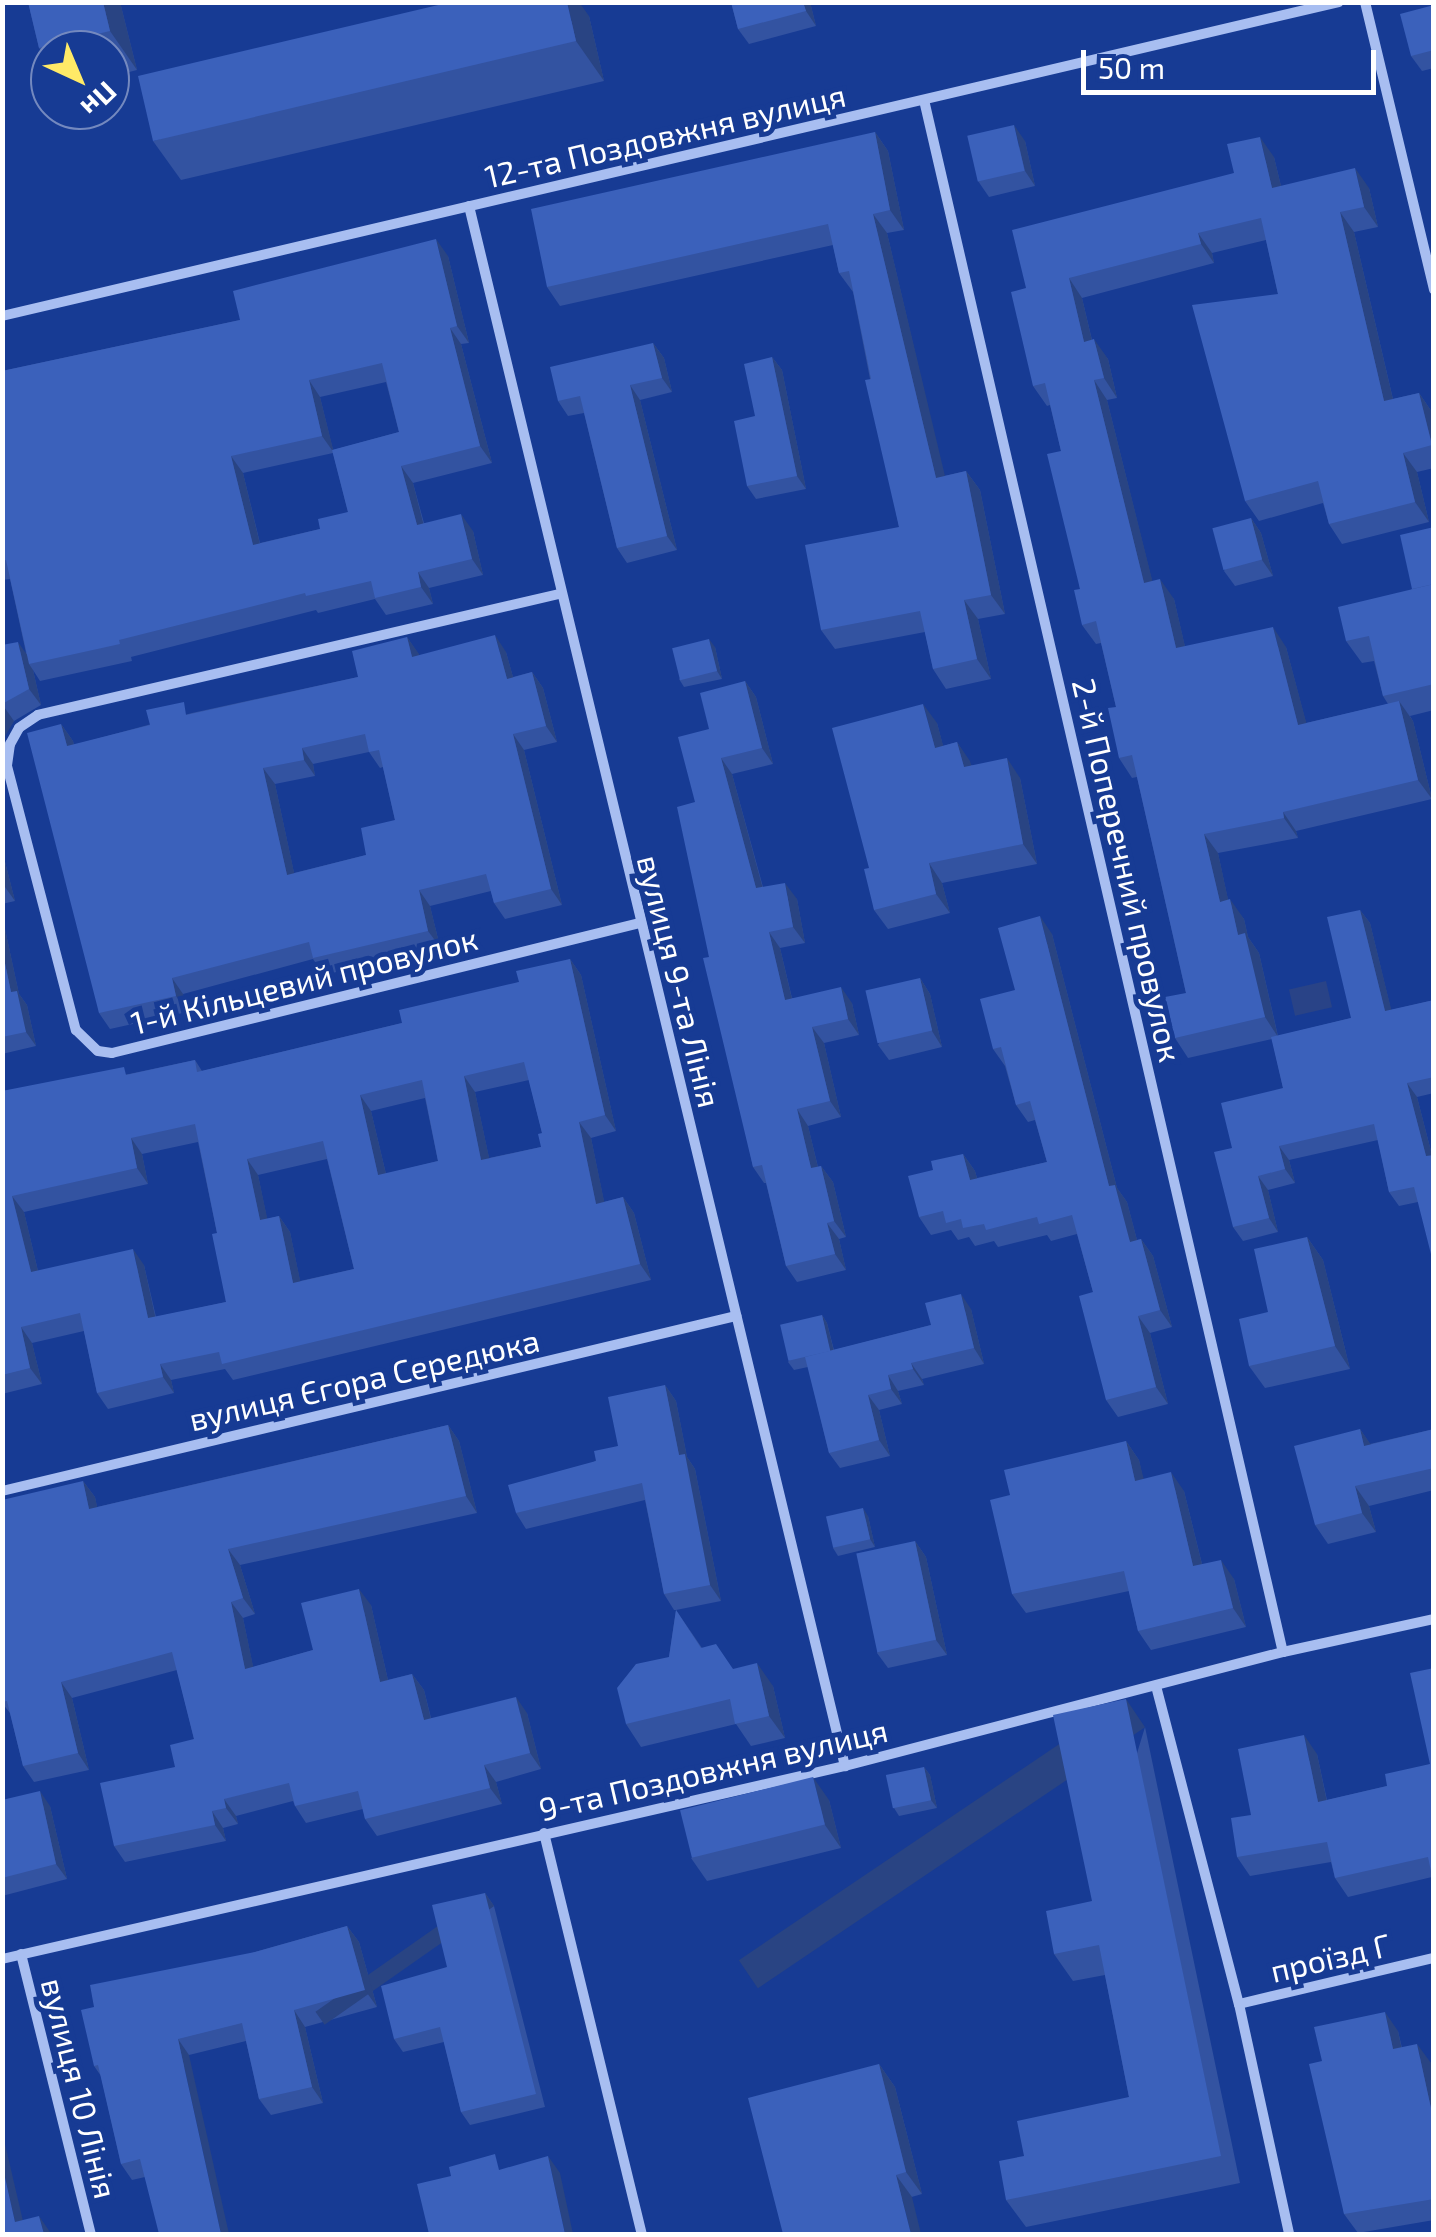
<!DOCTYPE html>
<html>
<head>
<meta charset="utf-8">
<style>
	body { margin:0 }
	#map { position:relative; width:1436px; height:2237px; overflow:hidden; background:#173b94; font-family:"Exo 2",sans-serif }
	div>[style] { position:absolute }
	.water>* { inset:0; background:#294387; transform-origin:0 0 }
	.minor>* { height:10px; margin:-5px; padding:0 5px; transform-origin:5px; border-radius:5px; background:#a8bef1 }
	.wall>* { inset:0; background:#3353a1 }
	.shaded-wall>* { inset:0; background:#294483; transform-origin:0 0 }
	.building>* { inset:0; background:#3b61bb; transform-origin:0 0 }
	span { translate:-50% -50%; white-space:nowrap; text-align:center; line-height:1.15; -webkit-text-stroke:10px #173b94; paint-order:stroke }
	.street-label { font-size:32px; color:#fff }
	.frame { position:absolute; inset:0; border:5px solid #fff; pointer-events:none }
	.north { position:absolute; left:30px; top:30px; width:100px; height:100px; box-sizing:border-box; background:#173b94; border:2px solid #7489bf; border-radius:50%; rotate:136deg; font-size:28px; font-weight:700; line-height:40px; text-align:center; color:#fff }
	.north::after { content:''; display:block; margin:auto; width:35px; height:45px; background:#ffea67; clip-path:polygon(50% 0,100% 100%,50% 72%,0 100%) }
	.scale { position:absolute; left:1081px; top:50px; width:295px; height:45px; box-sizing:border-box; border:5px solid #fff; border-top:0; padding-left:12px; font-size:30px; line-height:35px; white-space:nowrap; color:#fff; -webkit-text-stroke:8px #173b94; paint-order:stroke }
</style>
</head>
<body>
<div id="map">
	<div class="water">
		<div style="left:1326px;top:981px;width:27px;height:38px;rotate:77deg"></div>
	</div>
	<div class="minor">
		<div style="left:1365px;top:2px;width:296px;rotate:76.5deg"></div>
		<div style="left:924px;top:100px;width:1593px;rotate:76.98deg"></div>
		<div style="left:469px;top:206px;width:1605px;rotate:76.45deg"></div>
		<div style="left:2px;top:316px;width:1373px;rotate:-13.22deg"></div>
		<div style="left:559px;top:594px;width:535px;rotate:166.93deg"></div>
		<div style="left:38px;top:715px;width:23px;rotate:146deg"></div>
		<div style="left:19px;top:728px;width:18px;rotate:119deg"></div>
		<div style="left:10px;top:744px;width:22px;rotate:98deg"></div>
		<div style="left:7px;top:766px;width:273px;rotate:75.4deg"></div>
		<div style="left:76px;top:1030px;width:30px;rotate:44deg"></div>
		<div style="left:98px;top:1051px;width:14px;rotate:8deg"></div>
		<div style="left:112px;top:1053px;width:544px;rotate:-13.83deg"></div>
		<div style="left:2px;top:1491px;width:755px;rotate:-13.41deg"></div>
		<div style="left:1156px;top:1686px;width:329px;rotate:75.4deg"></div>
		<div style="left:1239px;top:2004px;width:235px;rotate:77.7deg"></div>
		<div style="left:544px;top:1833px;width:413px;rotate:76.3deg"></div>
		<div style="left:21px;top:1954px;width:289px;rotate:76deg"></div>
		<div style="left:2px;top:1959px;width:865px;rotate:-12.9deg"></div>
		<div style="left:845px;top:1766px;width:453px;rotate:-14.6deg"></div>
		<div style="left:1283px;top:1652px;width:155px;rotate:-12.3deg"></div>
		<div style="left:1239px;top:2004px;width:200px;rotate:-13.3deg"></div>
	</div>
	<div class="wall">
		<div style="clip-path:polygon(28px 2px,120px 2px,137px 70px,110px 77px,110px 50px,50px 50px,50px 64px,39px 48px)"></div>
		<div style="clip-path:polygon(731px 2px,810px 2px,816px 26px,749px 44px,738px 29px)"></div>
		<div style="clip-path:polygon(1434px 5px,1434px 68px,1422px 71px,1411px 56px)"></div>
		<div style="clip-path:polygon(589px 16px,604px 81px,181px 180px,153px 141px)"></div>
		<div style="clip-path:polygon(875px 132px,888px 151px,904px 230px,887px 233px,944px 476px,966px 471px,980px 490px,1005px 614px,978px 619px,991px 679px,946px 689px,933px 669px,925px 632px,835px 649px,821px 630px,899px 527px,853px 292px,839px 273px,833px 245px,560px 306px,547px 287px)"></div>
		<div style="clip-path:polygon(1025px 141px,1035px 186px,989px 197px,978px 181px)"></div>
		<div style="clip-path:polygon(1274px 157px,1281px 186px,1369px 188px,1378px 227px,1354px 232px,1393px 399px,1419px 393px,1432px 412px,1434px 417px,1434px 468px,1417px 472px,1429px 522px,1342px 544px,1329px 524px,1323px 503px,1259px 521px,1245px 501px,1278px 294px,1266px 240px,1212px 253px,1214px 263px,1082px 298px,1092px 340px,1108px 359px,1117px 398px,1107px 400px,1152px 581px,1174px 599px,1185px 647px,1286px 647px,1306px 723px,1388px 704px,1383px 696px,1374px 661px,1362px 663px,1346px 641px,1412px 589px,1434px 527px,1434px 710px,1410px 716px,1413px 721px,1432px 799px,1296px 831px,1298px 838px,1218px 853px,1228px 900px,1244px 919px,1248px 937px,1259px 953px,1278px 1036px,1351px 1018px,1360px 910px,1370px 923px,1391px 1010px,1434px 1000px,1434px 1093px,1417px 1097px,1432px 1155px,1418px 1202px,1399px 1206px,1389px 1192px,1378px 1140px,1289px 1160px,1295px 1183px,1268px 1190px,1278px 1232px,1243px 1241px,1233px 1227px,1232px 1148px,1283px 1088px,1272px 1039px,1188px 1058px,1175px 1038px,1186px 993px,1137px 777px,1132px 778px,1119px 758px,1116px 707px,1101px 643px,1096px 644px,1082px 625px,1080px 589px,1061px 451px,1050px 405px,1047px 406px,1033px 386px,1026px 288px,1234px 173px)"></div>
		<div style="clip-path:polygon(evenodd,448px 256px,469px 343px,461px 344px,492px 463px,413px 483px,424px 523px,473px 531px,483px 575px,429px 588px,433px 604px,386px 615px,375px 599px,318px 613px,316px 610px,131px 657px,132px 661px,40px 681px,33px 670px,41px 705px,14px 721px,2px 738px,2px 645px,26px 653px,10px 579px,2px 580px,2px 371px,240px 320px,448px 256px,386px 382px,399px 432px,333px 450px,320px 397px,386px 382px,448px 256px,333px 453px,348px 512px,320px 529px,260px 543px,243px 473px,333px 453px)"></div>
		<div style="clip-path:polygon(653px 343px,664px 358px,672px 392px,640px 400px,677px 550px,627px 563px,617px 548px,584px 413px,568px 416px,558px 401px)"></div>
		<div style="clip-path:polygon(772px 357px,782px 370px,806px 489px,756px 499px,747px 486px)"></div>
		<div style="clip-path:polygon(1251px 518px,1261px 533px,1273px 576px,1235px 586px,1224px 571px)"></div>
		<div style="clip-path:polygon(evenodd,407px 637px,419px 655px,506px 652px,513px 677px,532px 672px,543px 688px,557px 742px,524px 750px,562px 905px,505px 919px,494px 903px,491px 891px,430px 906px,440px 947px,324px 975px,313px 959px,183px 994px,187px 1012px,110px 1029px,99px 1013px,61px 724px,73px 741px,74px 745px,192px 713px,358px 677px,407px 637px,369px 752px,380px 768px,383px 767px,395px 820px,366px 855px,294px 873px,275px 784px,315px 776px,313px 764px,369px 752px)"></div>
		<div style="clip-path:polygon(715px 647px,722px 679px,684px 687px,679px 679px)"></div>
		<div style="clip-path:polygon(745px 681px,756px 697px,773px 764px,732px 774px,763px 887px,797px 899px,805px 943px,780px 948px,792px 998px,852px 1003px,859px 1035px,824px 1043px,841px 1117px,808px 1126px,818px 1167px,821px 1166px,833px 1182px,846px 1237px,839px 1239px,846px 1270px,797px 1282px,786px 1266px,766px 1183px,764px 1183px,753px 1167px,709px 957px,695px 802px,709px 729px)"></div>
		<div style="clip-path:polygon(937px 723px,943px 746px,957px 742px,971px 765px,1020px 778px,1037px 864px,942px 883px,950px 913px,888px 929px,874px 910px,869px 868px)"></div>
		<div style="clip-path:polygon(2px 850px,15px 901px,2px 904px)"></div>
		<div style="clip-path:polygon(2px 915px,19px 994px,27px 1005px,36px 1046px,2px 1054px)"></div>
		<div style="clip-path:polygon(1052px 934px,1117px 1188px,1127px 1202px,1137px 1240px,1141px 1239px,1153px 1256px,1172px 1327px,1150px 1333px,1168px 1404px,1118px 1417px,1106px 1400px,1093px 1292px,1077px 1234px,1051px 1241px,1047px 1235px,998px 1247px,994px 1241px,975px 1246px,969px 1237px,958px 1240px,951px 1230px,931px 1235px,919px 1217px,933px 1170px,963px 1154px,975px 1171px,977px 1178px,1047px 1162px,1035px 1120px,1028px 1122px,1016px 1105px,1005px 1066px,993px 1049px,1015px 990px)"></div>
		<div style="clip-path:polygon(evenodd,570px 959px,581px 975px,616px 1131px,591px 1138px,604px 1202px,623px 1197px,634px 1213px,651px 1280px,233px 1380px,225px 1369px,171px 1380px,174px 1393px,108px 1409px,97px 1393px,84px 1331px,32px 1343px,42px 1384px,2px 1394px,2px 1091px,129px 1074px,195px 1060px,202px 1071px,402px 1023px,519px 982px,570px 959px,529px 1080px,542px 1133px,541px 1147px,489px 1158px,475px 1092px,529px 1080px,570px 959px,425px 1098px,438px 1161px,386px 1174px,371px 1111px,425px 1098px,570px 959px,198px 1142px,217px 1233px,226px 1302px,156px 1317px,144px 1265px,38px 1271px,24px 1212px,148px 1184px,142px 1154px,198px 1142px,570px 959px,327px 1159px,354px 1269px,300px 1281px,290px 1232px,279px 1216px,267px 1219px,258px 1175px,327px 1159px)"></div>
		<div style="clip-path:polygon(920px 978px,930px 994px,942px 1047px,889px 1060px,878px 1045px)"></div>
		<div style="clip-path:polygon(1307px 1237px,1323px 1260px,1350px 1369px,1265px 1388px,1249px 1366px,1268px 1312px)"></div>
		<div style="clip-path:polygon(971px 1309px,984px 1364px,922px 1379px,924px 1385px,898px 1391px,902px 1404px,879px 1410px,890px 1456px,840px 1468px,829px 1453px,808px 1367px,794px 1370px,788px 1362px,822px 1315px,827px 1323px,834px 1350px,931px 1325px)"></div>
		<div style="clip-path:polygon(665px 1385px,676px 1401px,687px 1457px,695px 1469px,721px 1601px,676px 1610px,702px 1648px,733px 1669px,773px 1686px,785px 1738px,751px 1746px,736px 1724px,641px 1747px,626px 1724px,669px 1657px,676px 1610px,674px 1610px,664px 1594px,645px 1500px,526px 1529px,516px 1513px,618px 1446px)"></div>
		<div style="clip-path:polygon(448px 1425px,459px 1441px,477px 1513px,240px 1565px,255px 1614px,243px 1618px,253px 1667px,313px 1650px,371px 1605px,388px 1680px,412px 1674px,424px 1690px,431px 1718px,527px 1713px,541px 1769px,496px 1782px,502px 1804px,377px 1836px,365px 1819px,363px 1809px,306px 1823px,295px 1806px,293px 1801px,236px 1816px,238px 1824px,223px 1828px,226px 1841px,125px 1862px,114px 1846px,175px 1767px,194px 1739px,177px 1670px,72px 1698px,89px 1770px,34px 1782px,23px 1766px,10px 1713px,2px 1703px,83px 1481px,95px 1497px,97px 1507px)"></div>
		<div style="clip-path:polygon(1360px 1429px,1370px 1444px,1434px 1429px,1434px 1490px,1369px 1506px,1376px 1532px,1328px 1544px,1315px 1525px)"></div>
		<div style="clip-path:polygon(1126px 1441px,1139px 1460px,1143px 1479px,1184px 1491px,1202px 1564px,1234px 1579px,1246px 1627px,1151px 1650px,1138px 1631px,1129px 1591px,1026px 1613px,1012px 1594px,1010px 1495px)"></div>
		<div style="clip-path:polygon(868px 1516px,875px 1547px,838px 1556px,833px 1548px)"></div>
		<div style="clip-path:polygon(915px 1541px,926px 1557px,947px 1655px,888px 1668px,877px 1653px)"></div>
		<div style="clip-path:polygon(1434px 1668px,1434px 1879px,1432px 1877px,1348px 1897px,1335px 1878px,1331px 1862px,1250px 1876px,1237px 1857px,1251px 1815px,1317px 1754px,1327px 1800px,1387px 1786px,1430px 1764px)"></div>
		<div style="clip-path:polygon(1145px 1727px,1240px 2183px,1026px 2227px,1006px 2200px,1024px 2156px,1129px 2097px,1105px 1975px,1073px 1981px,1054px 1954px,1092px 1901px)"></div>
		<div style="clip-path:polygon(924px 1767px,930px 1775px,937px 1808px,899px 1816px,894px 1808px)"></div>
		<div style="clip-path:polygon(2px 1800px,50px 1806px,67px 1879px,2px 1896px)"></div>
		<div style="clip-path:polygon(829px 1800px,841px 1848px,707px 1881px,691px 1858px)"></div>
		<div style="clip-path:polygon(485px 1893px,494px 1906px,545px 2107px,470px 2125px,461px 2112px,444px 2042px,403px 2052px,394px 2039px,447px 1967px)"></div>
		<div style="clip-path:polygon(347px 1926px,359px 1942px,377px 2007px,305px 2027px,323px 2103px,271px 2115px,259px 2099px,246px 2041px,189px 2055px,145px 2177px,132px 2180px,121px 2164px,101px 2076px,94px 2066px,94px 2007px,255px 1952px)"></div>
		<div style="clip-path:polygon(1398px 2031px,1402px 2048px,1431px 2063px,1434px 2077px,1434px 2220px,1358px 2233px,1344px 2214px,1322px 2061px)"></div>
		<div style="clip-path:polygon(879px 2064px,895px 2087px,922px 2194px,783px 2234px)"></div>
	</div>
	<div class="shaded-wall">
		<div style="clip-path:polygon(103px 2px,120px 2px,137px 70px,110px 31px)"></div>
		<div style="clip-path:polygon(567px 2px,579px 2px,589px 16px,604px 81px,576px 41px)"></div>
		<div style="clip-path:polygon(803px 2px,810px 2px,816px 26px,806px 11px)"></div>
		<div style="clip-path:polygon(1014px 125px,1025px 141px,1035px 186px,1025px 171px)"></div>
		<div style="clip-path:polygon(875px 132px,888px 151px,904px 230px,890px 210px)"></div>
		<div style="clip-path:polygon(1260px 137px,1274px 157px,1286px 207px,1272px 188px)"></div>
		<div style="clip-path:polygon(1355px 168px,1369px 188px,1378px 227px,1364px 207px)"></div>
		<div style="clip-path:polygon(1340px 212px,1354px 232px,1398px 421px,1384px 401px)"></div>
		<div style="clip-path:polygon(873px 214px,887px 233px,950px 497px,936px 478px)"></div>
		<div style="clip-path:polygon(1198px 233px,1212px 253px,1214px 263px,1201px 244px)"></div>
		<div style="clip-path:polygon(436px 239px,448px 256px,469px 343px,457px 326px)"></div>
		<div style="clip-path:polygon(1069px 278px,1082px 298px,1097px 362px,1084px 342px)"></div>
		<div style="clip-path:polygon(450px 328px,461px 344px,492px 463px,480px 446px)"></div>
		<div style="clip-path:polygon(1094px 339px,1108px 359px,1117px 398px,1104px 378px)"></div>
		<div style="clip-path:polygon(653px 343px,664px 358px,672px 392px,662px 378px)"></div>
		<div style="clip-path:polygon(772px 357px,782px 370px,806px 489px,797px 476px)"></div>
		<div style="clip-path:polygon(309px 380px,320px 397px,334px 453px,322px 436px)"></div>
		<div style="clip-path:polygon(1094px 380px,1107px 400px,1158px 603px,1144px 583px)"></div>
		<div style="clip-path:polygon(630px 385px,640px 400px,677px 550px,667px 536px)"></div>
		<div style="clip-path:polygon(1419px 393px,1432px 412px,1434px 448px,1432px 445px)"></div>
		<div style="clip-path:polygon(1403px 453px,1417px 472px,1429px 522px,1415px 502px)"></div>
		<div style="clip-path:polygon(231px 456px,243px 473px,264px 561px,253px 545px)"></div>
		<div style="clip-path:polygon(401px 466px,413px 483px,428px 542px,417px 525px)"></div>
		<div style="clip-path:polygon(966px 471px,980px 490px,1005px 614px,991px 595px)"></div>
		<div style="clip-path:polygon(461px 514px,473px 531px,483px 575px,472px 559px)"></div>
		<div style="clip-path:polygon(1251px 518px,1261px 533px,1273px 576px,1262px 560px)"></div>
		<div style="clip-path:polygon(418px 572px,429px 588px,433px 604px,421px 587px)"></div>
		<div style="clip-path:polygon(1160px 579px,1174px 599px,1190px 668px,1176px 648px)"></div>
		<div style="clip-path:polygon(964px 600px,978px 619px,991px 679px,977px 659px)"></div>
		<div style="clip-path:polygon(1273px 627px,1286px 647px,1312px 744px,1298px 725px)"></div>
		<div style="clip-path:polygon(495px 635px,506px 652px,518px 695px,507px 679px)"></div>
		<div style="clip-path:polygon(407px 637px,419px 654px,423px 673px,412px 657px)"></div>
		<div style="clip-path:polygon(709px 639px,715px 647px,722px 679px,717px 671px)"></div>
		<div style="clip-path:polygon(18px 642px,30px 659px,29px 664px,33px 670px,41px 705px,29px 689px)"></div>
		<div style="clip-path:polygon(532px 672px,543px 688px,557px 742px,546px 726px)"></div>
		<div style="clip-path:polygon(745px 681px,756px 697px,773px 764px,762px 748px)"></div>
		<div style="clip-path:polygon(1399px 701px,1413px 721px,1432px 799px,1418px 780px)"></div>
		<div style="clip-path:polygon(2px 704px,14px 721px,4px 738px,2px 736px)"></div>
		<div style="clip-path:polygon(923px 704px,937px 723px,949px 767px,935px 748px)"></div>
		<div style="clip-path:polygon(61px 724px,73px 741px,78px 762px,67px 746px)"></div>
		<div style="clip-path:polygon(513px 734px,524px 750px,562px 905px,551px 889px)"></div>
		<div style="clip-path:polygon(957px 742px,970px 761px,977px 786px,964px 767px)"></div>
		<div style="clip-path:polygon(302px 748px,313px 764px,315px 776px,304px 760px)"></div>
		<div style="clip-path:polygon(721px 758px,732px 774px,767px 904px,756px 888px)"></div>
		<div style="clip-path:polygon(1007px 758px,1020px 778px,1037px 864px,1023px 844px)"></div>
		<div style="clip-path:polygon(263px 768px,275px 784px,298px 891px,287px 875px)"></div>
		<div style="clip-path:polygon(1283px 812px,1296px 831px,1298px 838px,1284px 818px)"></div>
		<div style="clip-path:polygon(1204px 834px,1218px 853px,1233px 922px,1220px 902px)"></div>
		<div style="clip-path:polygon(2px 850px,15px 901px,5px 887px,2px 875px)"></div>
		<div style="clip-path:polygon(929px 863px,942px 883px,950px 913px,936px 894px)"></div>
		<div style="clip-path:polygon(785px 883px,797px 899px,805px 943px,793px 927px)"></div>
		<div style="clip-path:polygon(419px 890px,430px 906px,440px 947px,428px 931px)"></div>
		<div style="clip-path:polygon(1230px 899px,1244px 919px,1248px 937px,1259px 953px,1278px 1037px,1265px 1017px,1238px 935px)"></div>
		<div style="clip-path:polygon(1360px 910px,1370px 923px,1395px 1025px,1385px 1011px)"></div>
		<div style="clip-path:polygon(2px 915px,19px 994px,27px 1005px,36px 1046px,26px 1032px,11px 992px,2px 949px)"></div>
		<div style="clip-path:polygon(1040px 916px,1052px 934px,1117px 1188px,1127px 1202px,1142px 1259px,1130px 1242px,1109px 1186px)"></div>
		<div style="clip-path:polygon(769px 932px,780px 948px,796px 1016px,785px 1000px)"></div>
		<div style="clip-path:polygon(570px 959px,581px 975px,616px 1131px,605px 1115px)"></div>
		<div style="clip-path:polygon(172px 978px,183px 994px,187px 1012px,176px 996px)"></div>
		<div style="clip-path:polygon(920px 978px,930px 994px,942px 1047px,932px 1031px)"></div>
		<div style="clip-path:polygon(841px 987px,852px 1003px,859px 1035px,848px 1019px)"></div>
		<div style="clip-path:polygon(812px 1027px,824px 1043px,841px 1117px,830px 1101px)"></div>
		<div style="clip-path:polygon(464px 1076px,475px 1092px,493px 1176px,481px 1160px)"></div>
		<div style="clip-path:polygon(1407px 1083px,1417px 1097px,1434px 1163px,1426px 1156px)"></div>
		<div style="clip-path:polygon(360px 1095px,371px 1111px,390px 1191px,378px 1175px)"></div>
		<div style="clip-path:polygon(797px 1109px,808px 1126px,822px 1184px,811px 1168px)"></div>
		<div style="clip-path:polygon(579px 1122px,591px 1138px,608px 1220px,596px 1204px)"></div>
		<div style="clip-path:polygon(131px 1138px,142px 1154px,148px 1184px,137px 1168px)"></div>
		<div style="clip-path:polygon(1279px 1146px,1289px 1160px,1295px 1183px,1285px 1169px)"></div>
		<div style="clip-path:polygon(963px 1154px,975px 1171px,982px 1197px,970px 1180px)"></div>
		<div style="clip-path:polygon(247px 1159px,258px 1175px,271px 1236px,260px 1220px)"></div>
		<div style="clip-path:polygon(821px 1166px,833px 1182px,846px 1237px,834px 1221px)"></div>
		<div style="clip-path:polygon(1258px 1176px,1268px 1190px,1278px 1232px,1269px 1218px)"></div>
		<div style="clip-path:polygon(12px 1196px,24px 1212px,42px 1288px,31px 1272px)"></div>
		<div style="clip-path:polygon(623px 1197px,634px 1213px,651px 1280px,640px 1264px)"></div>
		<div style="clip-path:polygon(279px 1216px,290px 1232px,304px 1299px,293px 1283px)"></div>
		<div style="clip-path:polygon(827px 1223px,839px 1239px,846px 1270px,835px 1254px)"></div>
		<div style="clip-path:polygon(1307px 1237px,1323px 1260px,1350px 1369px,1335px 1346px)"></div>
		<div style="clip-path:polygon(1141px 1239px,1153px 1256px,1172px 1327px,1160px 1310px)"></div>
		<div style="clip-path:polygon(133px 1249px,144px 1265px,159px 1334px,148px 1318px)"></div>
		<div style="clip-path:polygon(961px 1294px,971px 1309px,984px 1364px,974px 1348px)"></div>
		<div style="clip-path:polygon(822px 1315px,827px 1323px,836px 1360px,830px 1352px)"></div>
		<div style="clip-path:polygon(1138px 1316px,1150px 1333px,1168px 1404px,1156px 1387px)"></div>
		<div style="clip-path:polygon(21px 1327px,32px 1343px,42px 1384px,30px 1368px)"></div>
		<div style="clip-path:polygon(911px 1363px,922px 1379px,924px 1385px,913px 1369px)"></div>
		<div style="clip-path:polygon(160px 1364px,171px 1380px,174px 1393px,163px 1377px)"></div>
		<div style="clip-path:polygon(888px 1375px,898px 1391px,902px 1404px,891px 1389px)"></div>
		<div style="clip-path:polygon(665px 1385px,676px 1401px,687px 1457px,695px 1469px,721px 1601px,710px 1585px,679px 1455px)"></div>
		<div style="clip-path:polygon(868px 1395px,879px 1410px,890px 1456px,879px 1440px)"></div>
		<div style="clip-path:polygon(448px 1425px,459px 1441px,477px 1513px,466px 1496px)"></div>
		<div style="clip-path:polygon(1360px 1429px,1374px 1449px,1364px 1446px)"></div>
		<div style="clip-path:polygon(1126px 1441px,1139px 1460px,1149px 1500px,1135px 1481px)"></div>
		<div style="clip-path:polygon(1171px 1472px,1184px 1491px,1207px 1585px,1193px 1566px)"></div>
		<div style="clip-path:polygon(83px 1481px,95px 1497px,101px 1525px,89px 1509px)"></div>
		<div style="clip-path:polygon(1355px 1486px,1369px 1506px,1376px 1532px,1362px 1513px)"></div>
		<div style="clip-path:polygon(863px 1508px,868px 1516px,875px 1547px,870px 1539px)"></div>
		<div style="clip-path:polygon(915px 1541px,926px 1557px,947px 1655px,936px 1640px)"></div>
		<div style="clip-path:polygon(228px 1549px,240px 1565px,255px 1614px,243px 1598px)"></div>
		<div style="clip-path:polygon(1221px 1560px,1234px 1579px,1246px 1627px,1233px 1608px)"></div>
		<div style="clip-path:polygon(359px 1589px,371px 1605px,392px 1698px,380px 1682px)"></div>
		<div style="clip-path:polygon(231px 1602px,243px 1618px,257px 1685px,245px 1669px)"></div>
		<div style="clip-path:polygon(757px 1663px,773px 1686px,785px 1738px,769px 1716px)"></div>
		<div style="clip-path:polygon(412px 1674px,424px 1690px,435px 1736px,424px 1720px)"></div>
		<div style="clip-path:polygon(61px 1682px,72px 1698px,89px 1770px,78px 1753px)"></div>
		<div style="clip-path:polygon(516px 1697px,527px 1713px,541px 1769px,530px 1753px)"></div>
		<div style="left:1126px;top:1699px;width:34px;height:467px;rotate:56deg"></div>
		<div style="clip-path:polygon(1304px 1735px,1317px 1754px,1331px 1821px,1318px 1802px)"></div>
		<div style="clip-path:polygon(484px 1765px,496px 1782px,502px 1804px,490px 1788px)"></div>
		<div style="clip-path:polygon(924px 1767px,930px 1775px,937px 1808px,931px 1800px)"></div>
		<div style="clip-path:polygon(813px 1777px,829px 1800px,841px 1848px,825px 1825px)"></div>
		<div style="clip-path:polygon(40px 1791px,50px 1806px,67px 1879px,56px 1864px)"></div>
		<div style="clip-path:polygon(224px 1799px,236px 1816px,238px 1824px,226px 1808px)"></div>
		<div style="clip-path:polygon(212px 1811px,223px 1828px,226px 1841px,215px 1825px)"></div>
		<div style="left:485px;top:1893px;width:16px;height:207px;rotate:55deg"></div>
		<div style="clip-path:polygon(347px 1926px,359px 1942px,377px 2007px,365px 1990px)"></div>
		<div style="clip-path:polygon(294px 2010px,305px 2027px,323px 2103px,312px 2087px)"></div>
		<div style="clip-path:polygon(1385px 2012px,1398px 2031px,1406px 2069px,1393px 2049px)"></div>
		<div style="clip-path:polygon(178px 2039px,189px 2055px,229px 2234px,221px 2234px)"></div>
		<div style="clip-path:polygon(1417px 2044px,1431px 2063px,1434px 2077px,1434px 2122px)"></div>
		<div style="clip-path:polygon(879px 2064px,895px 2087px,922px 2194px,906px 2172px)"></div>
		<div style="clip-path:polygon(2px 2131px,26px 2234px,15px 2222px,2px 2164px)"></div>
		<div style="clip-path:polygon(548px 2156px,560px 2173px,573px 2234px,565px 2234px)"></div>
		<div style="clip-path:polygon(896px 2175px,912px 2197px,921px 2234px,911px 2234px)"></div>
		<div style="clip-path:polygon(39px 2216px,50px 2232px,51px 2234px,44px 2234px)"></div>
	</div>
	<div class="building">
		<div style="clip-path:polygon(28px 2px,103px 2px,110px 31px,39px 48px)"></div>
		<div style="clip-path:polygon(451px 2px,567px 2px,576px 41px,153px 141px,138px 76px)"></div>
		<div style="clip-path:polygon(731px 2px,803px 2px,806px 11px,738px 29px)"></div>
		<div style="clip-path:polygon(1434px 5px,1434px 50px,1411px 56px,1400px 14px)"></div>
		<div style="left:1014px;top:125px;width:47px;height:48px;rotate:77deg"></div>
		<div style="clip-path:polygon(875px 132px,890px 210px,873px 214px,936px 478px,966px 471px,991px 595px,964px 600px,977px 659px,933px 669px,920px 611px,821px 630px,805px 545px,899px 527px,865px 380px,871px 379px,849px 271px,839px 273px,828px 224px,547px 287px,531px 209px)"></div>
		<div style="clip-path:polygon(1260px 137px,1272px 188px,1355px 168px,1364px 207px,1340px 212px,1384px 401px,1419px 393px,1432px 445px,1403px 453px,1415px 502px,1329px 524px,1318px 481px,1245px 501px,1192px 305px,1278px 294px,1261px 218px,1198px 233px,1201px 244px,1069px 278px,1084px 342px,1094px 339px,1104px 378px,1094px 380px,1144px 583px,1160px 579px,1176px 648px,1273px 627px,1298px 725px,1399px 701px,1418px 780px,1283px 812px,1284px 818px,1204px 834px,1220px 902px,1230px 899px,1238px 935px,1245px 933px,1265px 1017px,1175px 1038px,1165px 997px,1186px 993px,1132px 755px,1119px 758px,1108px 708px,1116px 707px,1096px 621px,1082px 625px,1074px 590px,1080px 589px,1047px 454px,1061px 451px,1045px 383px,1033px 386px,1011px 292px,1026px 288px,1012px 230px,1234px 173px,1227px 144px)"></div>
		<div style="clip-path:polygon(evenodd,436px 239px,457px 326px,450px 328px,480px 446px,401px 466px,417px 525px,461px 514px,472px 559px,418px 572px,421px 587px,375px 598px,371px 581px,306px 596px,305px 593px,119px 640px,120px 644px,29px 664px,6px 560px,2px 561px,2px 371px,240px 320px,233px 291px,436px 239px,382px 363px,399px 432px,332px 450px,348px 512px,318px 519px,320px 529px,253px 545px,231px 456px,322px 436px,309px 380px,382px 363px)"></div>
		<div style="clip-path:polygon(653px 343px,662px 378px,630px 385px,667px 536px,617px 548px,580px 396px,558px 401px,550px 367px)"></div>
		<div style="clip-path:polygon(772px 357px,797px 476px,747px 486px,734px 421px,755px 416px,744px 364px)"></div>
		<div style="left:1251px;top:518px;width:43px;height:40px;rotate:75deg"></div>
		<div style="clip-path:polygon(1434px 527px,1434px 584px,1412px 589px,1400px 535px)"></div>
		<div style="clip-path:polygon(1434px 584px,1434px 684px,1383px 696px,1369px 636px,1346px 641px,1338px 607px)"></div>
		<div style="clip-path:polygon(evenodd,495px 635px,507px 679px,532px 672px,546px 726px,513px 734px,551px 889px,494px 903px,486px 874px,419px 890px,428px 931px,313px 958px,309px 942px,172px 978px,176px 996px,99px 1013px,27px 733px,61px 724px,67px 746px,150px 725px,146px 710px,184px 702px,186px 715px,358px 677px,352px 651px,407px 637px,412px 657px,495px 635px,365px 734px,369px 752px,379px 750px,395px 820px,361px 828px,366px 855px,287px 875px,263px 768px,304px 760px,302px 748px,365px 734px)"></div>
		<div style="left:709px;top:639px;width:33px;height:38px;rotate:76deg"></div>
		<div style="clip-path:polygon(18px 642px,29px 689px,2px 704px,2px 645px)"></div>
		<div style="clip-path:polygon(745px 681px,762px 748px,721px 758px,756px 888px,785px 883px,793px 927px,769px 932px,785px 1000px,841px 987px,848px 1019px,812px 1027px,830px 1101px,797px 1109px,811px 1168px,821px 1166px,834px 1221px,827px 1223px,835px 1254px,786px 1266px,762px 1165px,753px 1167px,703px 958px,709px 957px,677px 807px,695px 802px,678px 737px,709px 729px,700px 693px)"></div>
		<div style="clip-path:polygon(923px 704px,935px 748px,957px 742px,964px 767px,1007px 758px,1023px 844px,929px 863px,936px 894px,874px 910px,864px 869px,869px 868px,832px 728px)"></div>
		<div style="clip-path:polygon(1360px 910px,1385px 1011px,1434px 1000px,1434px 1077px,1407px 1083px,1426px 1156px,1434px 1155px,1434px 1266px,1414px 1187px,1389px 1192px,1374px 1124px,1279px 1146px,1285px 1169px,1258px 1176px,1269px 1218px,1233px 1227px,1214px 1152px,1232px 1148px,1221px 1103px,1283px 1088px,1271px 1037px,1351px 1018px,1327px 917px)"></div>
		<div style="clip-path:polygon(1040px 916px,1109px 1186px,1115px 1185px,1130px 1242px,1141px 1239px,1160px 1310px,1138px 1316px,1156px 1387px,1106px 1400px,1079px 1296px,1093px 1292px,1072px 1215px,1039px 1224px,1037px 1217px,986px 1230px,984px 1224px,963px 1228px,961px 1219px,946px 1223px,943px 1211px,919px 1217px,908px 1176px,933px 1170px,931px 1161px,963px 1154px,970px 1180px,1047px 1162px,1030px 1101px,1016px 1105px,1001px 1047px,993px 1049px,980px 999px,1015px 990px,998px 928px)"></div>
		<div style="clip-path:polygon(2px 949px,11px 992px,17px 991px,26px 1032px,2px 1037px)"></div>
		<div style="clip-path:polygon(evenodd,570px 959px,605px 1115px,579px 1122px,596px 1204px,623px 1197px,640px 1264px,222px 1364px,219px 1352px,160px 1364px,163px 1377px,97px 1393px,80px 1313px,21px 1327px,30px 1368px,2px 1375px,2px 1091px,124px 1067px,126px 1075px,195px 1060px,197px 1072px,402px 1023px,399px 1010px,519px 982px,516px 971px,570px 959px,524px 1062px,542px 1133px,538px 1134px,541px 1147px,481px 1160px,464px 1076px,524px 1062px,570px 959px,422px 1080px,438px 1161px,378px 1175px,360px 1095px,422px 1080px,570px 959px,195px 1124px,217px 1233px,212px 1234px,226px 1302px,148px 1318px,133px 1249px,31px 1272px,12px 1196px,137px 1168px,131px 1138px,195px 1124px,570px 959px,323px 1141px,354px 1269px,293px 1283px,279px 1216px,260px 1220px,247px 1159px,323px 1141px)"></div>
		<div style="left:920px;top:978px;width:54px;height:56px;rotate:77deg"></div>
		<div style="clip-path:polygon(1307px 1237px,1335px 1346px,1249px 1366px,1239px 1319px,1268px 1312px,1254px 1249px)"></div>
		<div style="clip-path:polygon(961px 1294px,974px 1348px,911px 1363px,913px 1369px,888px 1375px,891px 1389px,868px 1395px,879px 1440px,829px 1453px,805px 1357px,931px 1325px,925px 1303px)"></div>
		<div style="left:822px;top:1315px;width:37px;height:43px;rotate:77deg"></div>
		<div style="clip-path:polygon(665px 1385px,679px 1455px,685px 1454px,710px 1585px,664px 1594px,642px 1483px,516px 1513px,508px 1485px,596px 1461px,594px 1451px,618px 1446px,608px 1397px)"></div>
		<div style="clip-path:polygon(448px 1425px,466px 1496px,228px 1549px,243px 1598px,231px 1602px,245px 1669px,313px 1650px,301px 1603px,359px 1589px,380px 1682px,412px 1674px,424px 1720px,516px 1697px,530px 1753px,484px 1765px,490px 1788px,365px 1819px,358px 1791px,295px 1806px,289px 1783px,224px 1799px,226px 1808px,212px 1811px,215px 1825px,114px 1846px,100px 1783px,175px 1767px,170px 1745px,194px 1739px,172px 1652px,61px 1682px,78px 1753px,23px 1766px,7px 1701px,2px 1702px,2px 1500px,83px 1481px,89px 1509px)"></div>
		<div style="clip-path:polygon(1360px 1429px,1364px 1446px,1434px 1429px,1434px 1468px,1355px 1486px,1362px 1513px,1315px 1525px,1294px 1446px)"></div>
		<div style="clip-path:polygon(1126px 1441px,1135px 1481px,1171px 1472px,1193px 1566px,1221px 1560px,1233px 1608px,1138px 1631px,1124px 1571px,1012px 1594px,990px 1500px,1010px 1495px,1004px 1470px)"></div>
		<div style="left:863px;top:1508px;width:32px;height:38px;rotate:77deg"></div>
		<div style="left:915px;top:1541px;width:101px;height:60px;rotate:78deg"></div>
		<div style="clip-path:polygon(676px 1610px,701px 1648px,716px 1644px,733px 1669px,757px 1663px,769px 1716px,735px 1724px,730px 1699px,626px 1724px,617px 1688px,636px 1664px,669px 1657px)"></div>
		<div style="clip-path:polygon(1434px 1668px,1434px 1876px,1432px 1876px,1428px 1857px,1335px 1878px,1327px 1842px,1237px 1857px,1231px 1818px,1251px 1815px,1238px 1749px,1304px 1735px,1318px 1802px,1387px 1786px,1385px 1774px,1430px 1764px,1410px 1673px)"></div>
		<div style="clip-path:polygon(1126px 1699px,1221px 2156px,1006px 2200px,999px 2161px,1024px 2156px,1017px 2121px,1129px 2097px,1099px 1945px,1054px 1954px,1046px 1911px,1092px 1901px,1053px 1715px)"></div>
		<div style="left:924px;top:1767px;width:34px;height:39px;rotate:78deg"></div>
		<div style="left:813px;top:1777px;width:49px;height:137px;rotate:76deg"></div>
		<div style="clip-path:polygon(40px 1791px,56px 1864px,2px 1878px,2px 1800px)"></div>
		<div style="clip-path:polygon(485px 1893px,536px 2094px,461px 2112px,440px 2027px,394px 2039px,381px 1986px,447px 1967px,432px 1905px)"></div>
		<div style="clip-path:polygon(347px 1926px,365px 1990px,294px 2010px,312px 2087px,259px 2099px,242px 2023px,178px 2039px,221px 2234px,159px 2234px,140px 2159px,121px 2164px,98px 2065px,94px 2066px,81px 2010px,94px 2007px,90px 1985px,255px 1952px)"></div>
		<div style="clip-path:polygon(1385px 2012px,1393px 2049px,1417px 2044px,1434px 2122px,1434px 2199px,1344px 2214px,1309px 2064px,1322px 2061px,1314px 2027px)"></div>
		<div style="clip-path:polygon(879px 2064px,906px 2172px,896px 2175px,911px 2234px,783px 2234px,748px 2098px)"></div>
		<div style="clip-path:polygon(495px 2154px,499px 2170px,548px 2156px,565px 2234px,429px 2234px,417px 2184px,451px 2176px,449px 2167px)"></div>
		<div style="clip-path:polygon(2px 2164px,15px 2222px,39px 2216px,44px 2234px,2px 2234px)"></div>
	</div>
	<div class="street-label">
		<span style="left:665px;top:135px;rotate:-13deg">12-та Поздовжня вулиця</span>
		<span style="left:1128px;top:870px;rotate:77deg">2-й Поперечний провулок</span>
		<span style="left:304px;top:980px;rotate:-14deg">1-й Кільцевий провулок</span>
		<span style="left:680px;top:981px;rotate:76deg">вулиця 9-та Лінія</span>
		<span style="left:364px;top:1379px;rotate:-13deg">вулиця Єгора Середюка</span>
		<span style="left:713px;top:1769px;rotate:-13deg">9-та Поздовжня вулиця</span>
		<span style="left:1330px;top:1957px;rotate:-13deg">проїзд Г</span>
		<span style="left:80px;top:2088px;rotate:76deg">вулиця 10 Лінія</span>
	</div>
	<div class="frame"></div>
	<div class="north">Пн</div>
	<div class="scale">50 m</div>
</div>
</body>
</html>
